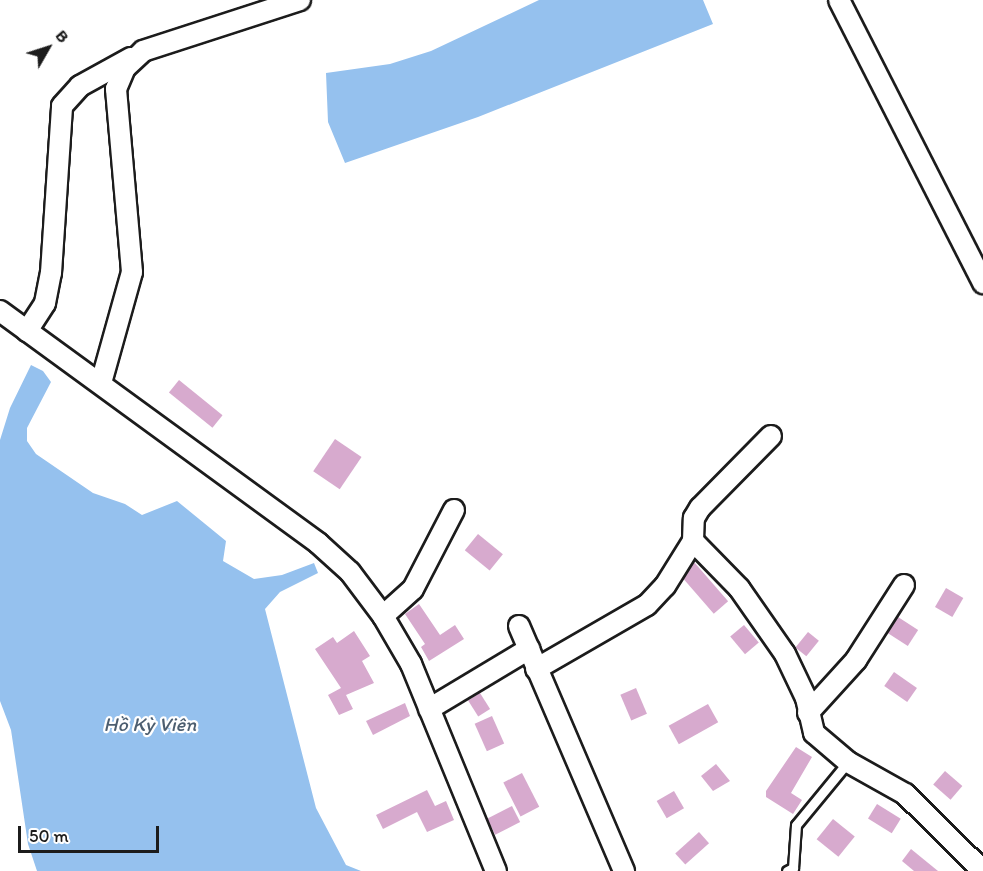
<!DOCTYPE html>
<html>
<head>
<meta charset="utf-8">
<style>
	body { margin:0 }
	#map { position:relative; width:983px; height:871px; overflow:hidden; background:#fff; font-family:Itim,sans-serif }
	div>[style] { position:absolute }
	.water>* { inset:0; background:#95c1ee }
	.building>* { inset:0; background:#d7aace; transform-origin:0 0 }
	.roads { filter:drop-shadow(2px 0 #1c1c1c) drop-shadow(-2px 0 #1c1c1c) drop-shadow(0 2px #1c1c1c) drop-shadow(0 -2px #1c1c1c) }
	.lane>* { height:9px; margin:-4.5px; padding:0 4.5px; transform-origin:4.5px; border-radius:4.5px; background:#fff }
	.street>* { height:20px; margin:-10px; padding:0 10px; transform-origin:10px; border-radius:10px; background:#fff }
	span { translate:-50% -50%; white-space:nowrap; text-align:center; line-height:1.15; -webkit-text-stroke:4.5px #fff; paint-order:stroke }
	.water-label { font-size:20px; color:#4c5e70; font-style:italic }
	.north { position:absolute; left:18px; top:18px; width:60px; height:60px; -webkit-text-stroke:4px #fff; paint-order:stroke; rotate:51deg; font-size:16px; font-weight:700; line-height:24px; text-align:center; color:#1c1c1c }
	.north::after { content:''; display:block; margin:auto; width:21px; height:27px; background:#1c1c1c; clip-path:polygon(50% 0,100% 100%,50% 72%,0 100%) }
	.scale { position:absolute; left:18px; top:826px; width:141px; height:27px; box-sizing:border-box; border:3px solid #1c1c1c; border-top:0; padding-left:8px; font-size:18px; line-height:21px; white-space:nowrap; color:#1c1c1c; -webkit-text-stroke:4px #fff; paint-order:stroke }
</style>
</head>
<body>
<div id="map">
	<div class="water">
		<div style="clip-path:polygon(539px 0,703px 0,713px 24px,478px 117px,345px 163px,328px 122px,326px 73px,390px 64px,431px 51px)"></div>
		<div style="clip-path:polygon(31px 365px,43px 371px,51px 382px,27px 428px,27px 441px,36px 454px,93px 493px,125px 504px,142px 515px,177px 501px,226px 541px,223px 561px,254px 579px,282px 575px,314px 563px,318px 573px,280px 592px,265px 609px,316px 808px,346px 865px,361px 871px,37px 871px,28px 844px,11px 730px,0 701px,0 440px,10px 408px)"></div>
	</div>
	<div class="building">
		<div style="left:179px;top:380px;width:56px;height:16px;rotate:39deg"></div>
		<div style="left:335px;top:439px;width:32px;height:39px;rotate:34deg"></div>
		<div style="left:478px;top:534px;width:32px;height:21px;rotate:39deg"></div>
		<div style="left:694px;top:562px;width:52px;height:19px;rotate:49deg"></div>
		<div style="left:946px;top:588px;width:20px;height:22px;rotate:30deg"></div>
		<div style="clip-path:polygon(419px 604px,440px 635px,455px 625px,464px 639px,429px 661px,421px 647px,425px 644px,405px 614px)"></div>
		<div style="left:898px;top:617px;width:24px;height:19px;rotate:33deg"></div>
		<div style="left:744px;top:625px;width:23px;height:18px;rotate:50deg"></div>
		<div style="clip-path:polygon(354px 631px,370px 656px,362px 661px,374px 683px,346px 695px,353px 709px,339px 715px,328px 695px,341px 688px,315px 649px,333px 637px,337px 643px)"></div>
		<div style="left:808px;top:632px;width:14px;height:20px;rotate:39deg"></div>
		<div style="left:894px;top:672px;width:28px;height:17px;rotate:35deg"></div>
		<div style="left:636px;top:688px;width:28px;height:17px;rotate:67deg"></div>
		<div style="left:480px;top:693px;width:19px;height:14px;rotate:58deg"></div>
		<div style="clip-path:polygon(405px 703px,410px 716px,373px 735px,366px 721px)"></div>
		<div style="left:708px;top:704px;width:21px;height:45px;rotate:61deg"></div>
		<div style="left:492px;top:716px;width:30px;height:19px;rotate:66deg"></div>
		<div style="clip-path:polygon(796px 747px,812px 757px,791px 793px,802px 800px,793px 814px,766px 797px,766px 791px)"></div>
		<div style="clip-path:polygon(716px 764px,730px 781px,713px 791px,701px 776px)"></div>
		<div style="left:945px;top:771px;width:23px;height:18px;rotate:41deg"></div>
		<div style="left:522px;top:773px;width:38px;height:21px;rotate:63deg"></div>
		<div style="clip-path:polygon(427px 790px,435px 806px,446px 801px,454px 820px,427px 832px,417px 812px,383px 829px,376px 815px)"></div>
		<div style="left:674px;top:791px;width:20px;height:20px;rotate:60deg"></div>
		<div style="left:877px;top:804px;width:28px;height:17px;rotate:32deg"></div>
		<div style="left:512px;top:806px;width:18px;height:28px;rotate:63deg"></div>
		<div style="left:833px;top:819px;width:28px;height:26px;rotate:39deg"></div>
		<div style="left:699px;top:832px;width:15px;height:32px;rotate:48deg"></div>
		<div style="clip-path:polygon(911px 849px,938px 871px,914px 871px,902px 861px)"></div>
	</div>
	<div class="roads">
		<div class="lane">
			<div style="left:787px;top:871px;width:7px;rotate:-27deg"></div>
			<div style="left:793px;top:868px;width:43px;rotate:-86deg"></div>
			<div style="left:796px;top:825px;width:82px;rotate:-50.5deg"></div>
		</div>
		<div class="street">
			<div style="left:839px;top:0;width:318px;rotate:63deg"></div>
			<div style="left:0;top:311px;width:394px;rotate:36.1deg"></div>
			<div style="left:318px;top:543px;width:43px;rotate:42.2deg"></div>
			<div style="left:350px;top:572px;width:55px;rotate:53.1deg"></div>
			<div style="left:383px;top:616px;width:56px;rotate:59.7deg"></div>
			<div style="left:411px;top:664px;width:224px;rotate:67.7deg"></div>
			<div style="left:27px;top:331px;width:33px;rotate:-57deg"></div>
			<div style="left:45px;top:303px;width:31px;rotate:-79deg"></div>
			<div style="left:51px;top:273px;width:167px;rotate:-86.2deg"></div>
			<div style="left:62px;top:106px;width:27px;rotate:-48deg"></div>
			<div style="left:80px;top:86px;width:58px;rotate:-28.8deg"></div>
			<div style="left:101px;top:383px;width:115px;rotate:-74.4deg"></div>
			<div style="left:132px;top:272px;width:184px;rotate:-95deg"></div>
			<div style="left:116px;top:89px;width:23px;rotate:-67deg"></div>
			<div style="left:125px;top:68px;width:25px;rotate:-43deg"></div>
			<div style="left:143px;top:51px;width:165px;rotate:-18deg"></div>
			<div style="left:693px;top:541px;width:66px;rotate:45.6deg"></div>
			<div style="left:739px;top:588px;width:80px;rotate:55.1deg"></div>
			<div style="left:785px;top:654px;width:49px;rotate:64.5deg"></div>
			<div style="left:806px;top:698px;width:36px;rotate:77deg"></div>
			<div style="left:814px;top:733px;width:45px;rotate:40.5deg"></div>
			<div style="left:848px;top:762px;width:65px;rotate:29.3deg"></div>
			<div style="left:905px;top:794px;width:110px;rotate:44.6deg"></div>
			<div style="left:383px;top:616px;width:40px;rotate:-42deg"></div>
			<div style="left:413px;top:589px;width:89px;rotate:-62.6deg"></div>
			<div style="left:519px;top:626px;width:267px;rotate:66.8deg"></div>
			<div style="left:536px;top:669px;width:128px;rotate:-30deg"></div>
			<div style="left:647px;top:605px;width:26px;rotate:-47deg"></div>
			<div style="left:665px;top:586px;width:53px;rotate:-58.1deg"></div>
			<div style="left:693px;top:541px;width:23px;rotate:-88deg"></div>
			<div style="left:694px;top:518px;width:12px;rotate:-59deg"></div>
			<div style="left:700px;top:508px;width:101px;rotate:-45.4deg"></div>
			<div style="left:429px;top:709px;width:117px;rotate:-31deg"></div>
			<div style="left:808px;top:713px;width:72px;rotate:-47.8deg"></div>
			<div style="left:856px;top:660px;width:89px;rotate:-57.4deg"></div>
		</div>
	</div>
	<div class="water-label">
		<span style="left:150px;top:724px">Hồ Kỳ Viên</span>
	</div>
	<div class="north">B</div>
	<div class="scale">50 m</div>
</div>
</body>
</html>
